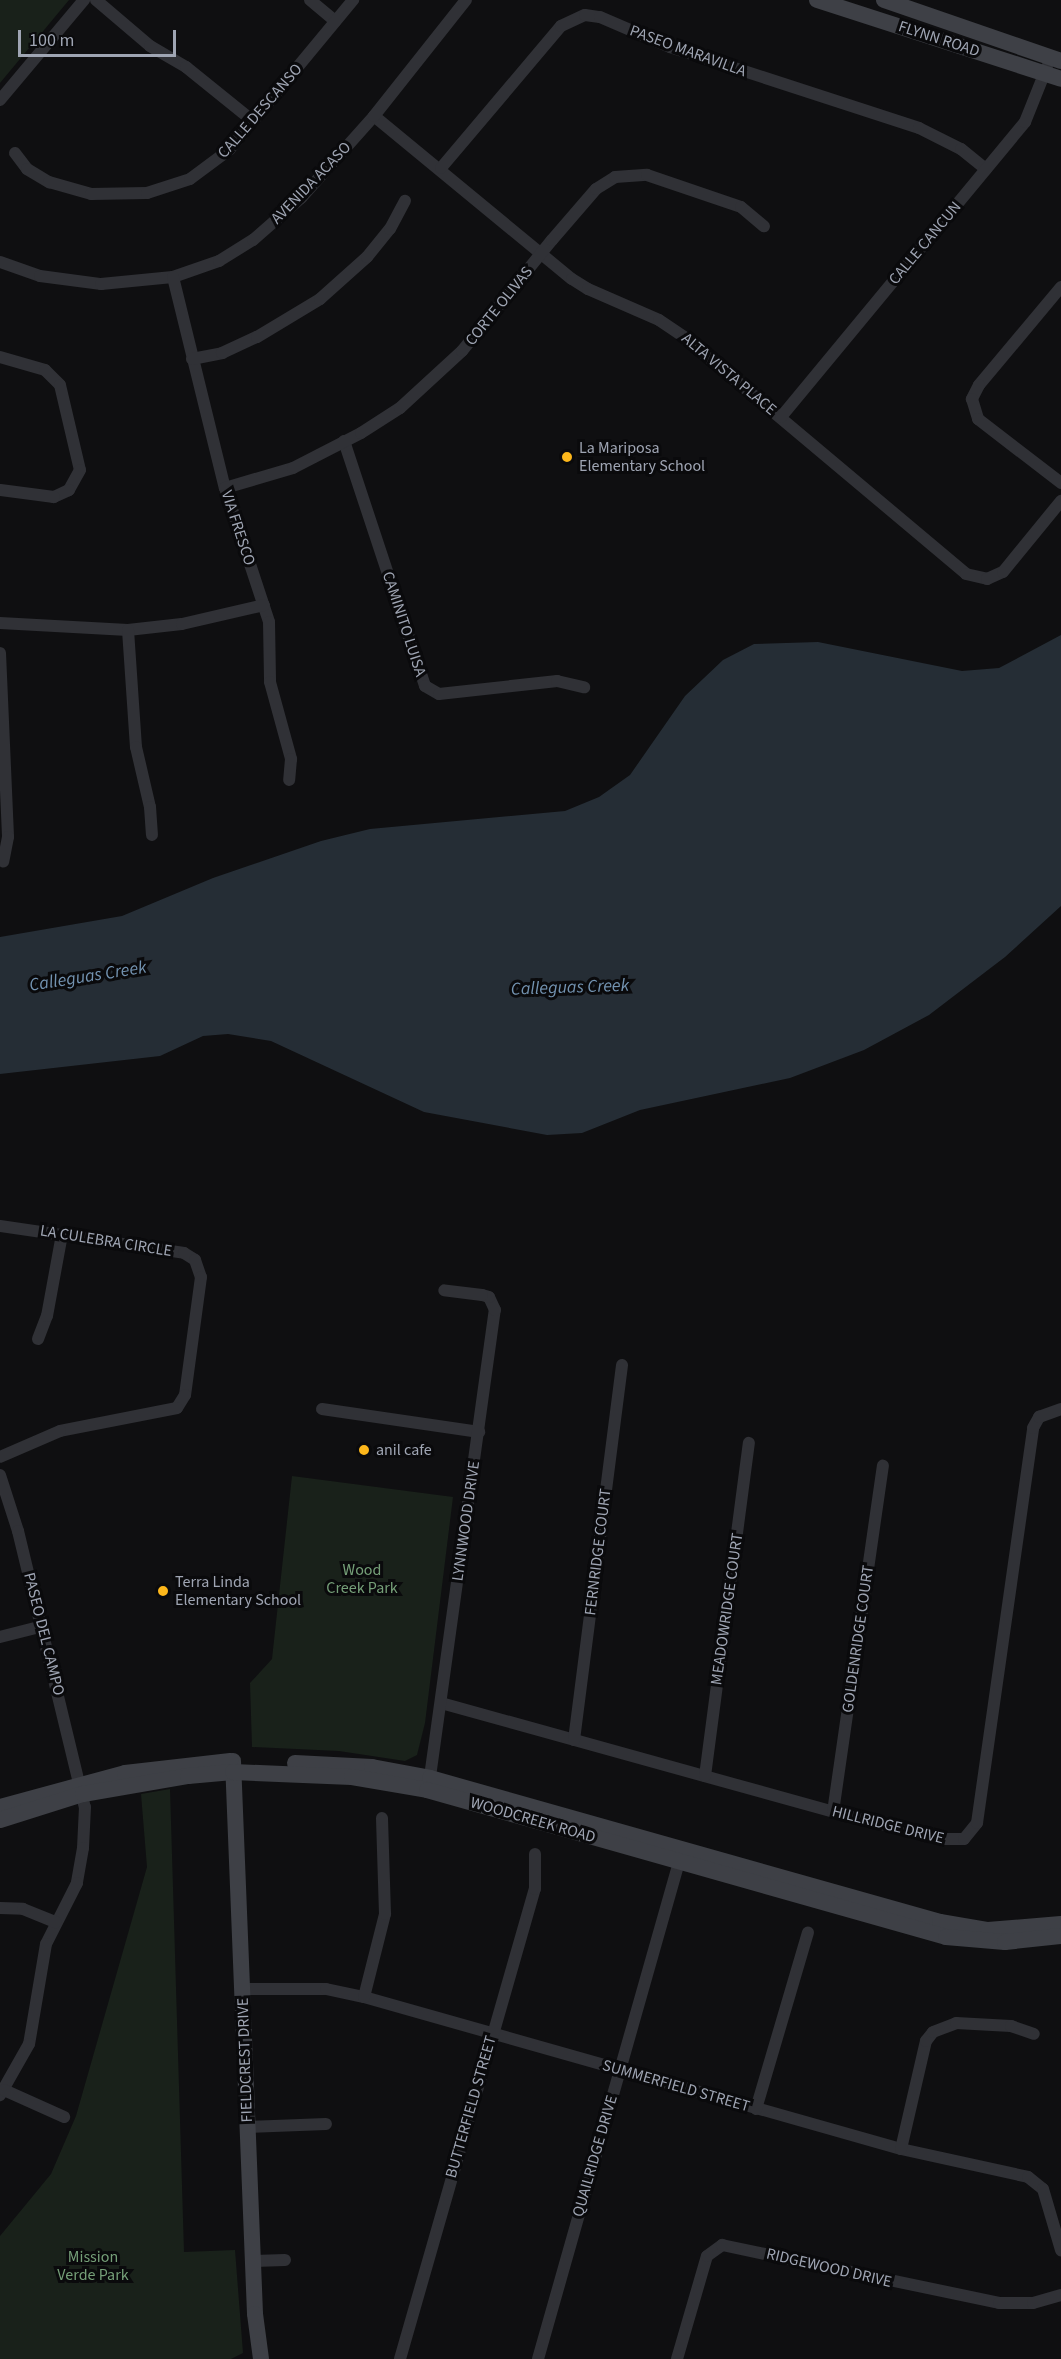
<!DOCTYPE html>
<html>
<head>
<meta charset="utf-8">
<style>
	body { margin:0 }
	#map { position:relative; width:1061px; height:2359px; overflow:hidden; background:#0f0f11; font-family:"Source Sans 3",sans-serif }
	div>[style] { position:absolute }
	.green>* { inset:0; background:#19211a }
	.water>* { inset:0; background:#252d35 }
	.street>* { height:12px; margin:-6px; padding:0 6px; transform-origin:6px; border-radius:6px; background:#303136 }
	.secondary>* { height:16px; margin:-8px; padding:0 8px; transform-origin:8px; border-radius:8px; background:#3e4046 }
	.dots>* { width:16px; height:16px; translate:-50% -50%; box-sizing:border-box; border:3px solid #0a0a0c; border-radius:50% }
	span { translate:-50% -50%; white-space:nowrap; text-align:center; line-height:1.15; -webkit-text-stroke:6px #0a0a0c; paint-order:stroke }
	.street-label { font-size:16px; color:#9fa5b3 }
	.poi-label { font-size:16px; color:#9fa5b3 }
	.left { translate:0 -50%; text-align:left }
	.park-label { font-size:16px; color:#759f78 }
	.water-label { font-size:18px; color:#7393b1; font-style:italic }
	.scale { position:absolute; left:18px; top:30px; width:158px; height:27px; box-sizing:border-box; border:3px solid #9fa5b3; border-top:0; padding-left:8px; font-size:18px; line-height:21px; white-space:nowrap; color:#9fa5b3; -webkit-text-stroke:4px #0a0a0c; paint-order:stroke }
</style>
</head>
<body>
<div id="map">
	<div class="green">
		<div style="clip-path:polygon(0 0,69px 0,0 83px)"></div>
		<div style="clip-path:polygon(292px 1476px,453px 1497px,425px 1723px,417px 1755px,405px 1761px,339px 1751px,252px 1747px,250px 1683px,272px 1659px)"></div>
		<div style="clip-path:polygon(170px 1789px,184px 2252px,235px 2250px,243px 2353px,231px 2359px,0 2359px,0 2236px,51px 2174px,76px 2116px,147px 1867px,141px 1794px)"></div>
	</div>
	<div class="water">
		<div style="clip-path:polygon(1061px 635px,1061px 906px,1005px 957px,929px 1015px,864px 1050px,790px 1078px,640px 1110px,582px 1133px,547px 1135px,424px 1112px,271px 1041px,228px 1034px,203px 1036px,160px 1056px,0 1074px,0 937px,122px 916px,213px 878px,321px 841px,370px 829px,565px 811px,599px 797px,630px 775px,685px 696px,723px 660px,754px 644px,818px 642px,962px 671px,999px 668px)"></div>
	</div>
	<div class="street">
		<div style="left:96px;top:0;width:71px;rotate:40.4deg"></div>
		<div style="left:150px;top:46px;width:42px;rotate:30.3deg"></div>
		<div style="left:186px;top:67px;width:86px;rotate:38.9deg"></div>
		<div style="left:310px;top:0;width:33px;rotate:40deg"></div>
		<div style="left:0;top:100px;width:131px;rotate:-50deg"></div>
		<div style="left:374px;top:116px;width:256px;rotate:39.5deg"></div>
		<div style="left:572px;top:279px;width:19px;rotate:32deg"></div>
		<div style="left:588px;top:289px;width:77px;rotate:23.6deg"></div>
		<div style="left:659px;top:320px;width:30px;rotate:34deg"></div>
		<div style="left:684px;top:337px;width:368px;rotate:40deg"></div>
		<div style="left:966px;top:574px;width:22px;rotate:13deg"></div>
		<div style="left:987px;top:579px;width:17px;rotate:-24deg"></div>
		<div style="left:1003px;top:572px;width:92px;rotate:-50.8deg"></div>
		<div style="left:15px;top:153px;width:20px;rotate:53deg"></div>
		<div style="left:27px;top:169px;width:26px;rotate:31deg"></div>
		<div style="left:49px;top:182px;width:44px;rotate:15.9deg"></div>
		<div style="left:91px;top:194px;width:56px;rotate:-1deg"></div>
		<div style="left:147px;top:193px;width:45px;rotate:-18deg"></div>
		<div style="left:190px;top:179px;width:49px;rotate:-36.6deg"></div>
		<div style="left:229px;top:150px;width:195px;rotate:-50.4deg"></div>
		<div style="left:441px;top:168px;width:186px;rotate:-49.8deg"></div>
		<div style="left:561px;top:26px;width:26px;rotate:-25deg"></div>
		<div style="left:585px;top:15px;width:15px;rotate:8deg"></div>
		<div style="left:600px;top:17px;width:76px;rotate:23.2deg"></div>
		<div style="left:670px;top:47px;width:262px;rotate:18deg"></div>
		<div style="left:919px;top:128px;width:47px;rotate:26.6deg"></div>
		<div style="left:961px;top:149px;width:32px;rotate:39deg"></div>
		<div style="left:0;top:262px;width:42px;rotate:19.3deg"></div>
		<div style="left:40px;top:276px;width:62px;rotate:7.5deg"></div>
		<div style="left:101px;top:284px;width:72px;rotate:-5.6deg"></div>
		<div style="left:173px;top:277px;width:49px;rotate:-19.2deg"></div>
		<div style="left:219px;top:261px;width:40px;rotate:-32deg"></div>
		<div style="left:253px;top:240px;width:64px;rotate:-41.2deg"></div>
		<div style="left:301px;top:198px;width:110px;rotate:-48.3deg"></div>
		<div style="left:374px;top:116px;width:148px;rotate:-51.6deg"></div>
		<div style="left:173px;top:277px;width:217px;rotate:76.2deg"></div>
		<div style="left:225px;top:488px;width:141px;rotate:71.8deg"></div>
		<div style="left:269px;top:622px;width:60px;rotate:89deg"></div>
		<div style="left:270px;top:682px;width:80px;rotate:74.7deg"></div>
		<div style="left:291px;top:759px;width:21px;rotate:95deg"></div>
		<div style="left:1061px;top:287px;width:128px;rotate:129.9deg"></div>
		<div style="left:979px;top:385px;width:16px;rotate:117deg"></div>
		<div style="left:972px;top:399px;width:21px;rotate:73deg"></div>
		<div style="left:978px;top:419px;width:105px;rotate:37.6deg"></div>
		<div style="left:0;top:357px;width:47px;rotate:16.1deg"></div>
		<div style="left:45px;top:370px;width:21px;rotate:45deg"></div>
		<div style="left:60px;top:385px;width:87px;rotate:76.8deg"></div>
		<div style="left:80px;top:470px;width:23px;rotate:119deg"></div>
		<div style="left:69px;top:490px;width:17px;rotate:155deg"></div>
		<div style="left:54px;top:497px;width:54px;rotate:-172.6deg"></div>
		<div style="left:192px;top:359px;width:31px;rotate:-11deg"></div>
		<div style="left:222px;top:353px;width:38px;rotate:-25deg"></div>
		<div style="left:257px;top:337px;width:74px;rotate:-31.1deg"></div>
		<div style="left:320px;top:299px;width:63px;rotate:-41.8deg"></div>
		<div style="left:367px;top:257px;width:36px;rotate:-51deg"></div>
		<div style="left:390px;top:229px;width:32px;rotate:-62deg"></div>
		<div style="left:781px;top:417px;width:383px;rotate:-50.4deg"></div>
		<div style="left:1025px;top:122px;width:59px;rotate:-68.2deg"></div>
		<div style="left:344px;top:441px;width:258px;rotate:71.7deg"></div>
		<div style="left:425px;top:686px;width:16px;rotate:30deg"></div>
		<div style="left:439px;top:694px;width:119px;rotate:-6.3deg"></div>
		<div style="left:557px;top:681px;width:28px;rotate:13deg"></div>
		<div style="left:225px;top:488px;width:71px;rotate:-16.4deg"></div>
		<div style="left:293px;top:468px;width:76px;rotate:-27.2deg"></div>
		<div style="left:361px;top:433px;width:46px;rotate:-32.7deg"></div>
		<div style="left:400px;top:408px;width:84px;rotate:-42.6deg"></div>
		<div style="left:462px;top:351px;width:143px;rotate:-51deg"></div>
		<div style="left:552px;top:240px;width:67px;rotate:-49.2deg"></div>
		<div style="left:596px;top:189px;width:22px;rotate:-32deg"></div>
		<div style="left:615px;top:177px;width:32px;rotate:-4deg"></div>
		<div style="left:647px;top:175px;width:99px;rotate:18.8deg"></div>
		<div style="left:741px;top:207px;width:30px;rotate:40deg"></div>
		<div style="left:0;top:623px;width:128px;rotate:3.1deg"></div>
		<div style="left:128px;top:630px;width:54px;rotate:-6.3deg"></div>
		<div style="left:182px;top:624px;width:84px;rotate:-13deg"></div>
		<div style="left:128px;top:630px;width:117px;rotate:86.1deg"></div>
		<div style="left:136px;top:747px;width:62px;rotate:76.9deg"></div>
		<div style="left:150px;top:807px;width:28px;rotate:86deg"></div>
		<div style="left:0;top:653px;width:184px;rotate:87.5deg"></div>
		<div style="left:8px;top:837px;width:25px;rotate:101deg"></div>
		<div style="left:0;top:1226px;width:186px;rotate:8.3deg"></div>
		<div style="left:184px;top:1253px;width:13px;rotate:32deg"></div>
		<div style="left:195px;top:1260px;width:18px;rotate:71deg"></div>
		<div style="left:201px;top:1277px;width:119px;rotate:97.7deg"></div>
		<div style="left:185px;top:1395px;width:15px;rotate:122deg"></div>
		<div style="left:177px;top:1408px;width:119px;rotate:168.9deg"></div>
		<div style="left:60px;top:1431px;width:65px;rotate:156.6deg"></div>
		<div style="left:38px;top:1339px;width:25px;rotate:-69deg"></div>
		<div style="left:47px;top:1316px;width:83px;rotate:-79.6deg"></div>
		<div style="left:322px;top:1409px;width:159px;rotate:8.3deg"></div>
		<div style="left:0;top:1475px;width:59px;rotate:72.2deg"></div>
		<div style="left:18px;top:1531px;width:284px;rotate:76.4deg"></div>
		<div style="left:85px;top:1807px;width:41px;rotate:92.8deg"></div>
		<div style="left:83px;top:1848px;width:36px;rotate:100deg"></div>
		<div style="left:77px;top:1883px;width:68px;rotate:116.9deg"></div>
		<div style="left:46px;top:1944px;width:101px;rotate:99.6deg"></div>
		<div style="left:29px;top:2044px;width:59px;rotate:119.6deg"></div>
		<div style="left:0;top:1637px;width:44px;rotate:-14.3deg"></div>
		<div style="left:441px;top:1703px;width:407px;rotate:15.5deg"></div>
		<div style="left:833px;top:1812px;width:112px;rotate:13.9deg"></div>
		<div style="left:942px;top:1839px;width:22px"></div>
		<div style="left:964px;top:1839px;width:21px;rotate:-51deg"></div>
		<div style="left:977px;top:1823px;width:399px;rotate:-81.9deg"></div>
		<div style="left:1033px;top:1428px;width:13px;rotate:-61deg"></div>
		<div style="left:1039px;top:1417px;width:23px;rotate:-20deg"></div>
		<div style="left:574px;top:1740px;width:378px;rotate:-82.7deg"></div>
		<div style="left:705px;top:1776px;width:336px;rotate:-82.5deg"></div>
		<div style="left:429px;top:1784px;width:479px;rotate:-82.1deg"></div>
		<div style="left:495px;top:1310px;width:14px;rotate:-115deg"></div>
		<div style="left:489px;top:1297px;width:7px;rotate:-164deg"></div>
		<div style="left:482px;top:1295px;width:38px;rotate:-173deg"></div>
		<div style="left:833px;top:1812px;width:350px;rotate:-81.8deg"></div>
		<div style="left:0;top:1908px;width:23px;rotate:2deg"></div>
		<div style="left:23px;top:1909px;width:35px;rotate:22deg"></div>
		<div style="left:242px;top:1989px;width:84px"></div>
		<div style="left:326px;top:1989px;width:39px;rotate:12deg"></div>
		<div style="left:364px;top:1997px;width:558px;rotate:15.8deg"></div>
		<div style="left:901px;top:2149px;width:130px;rotate:12.4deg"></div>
		<div style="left:1028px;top:2177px;width:19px;rotate:39deg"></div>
		<div style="left:1043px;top:2189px;width:64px;rotate:73.6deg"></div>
		<div style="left:364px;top:1997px;width:86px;rotate:-75.8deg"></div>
		<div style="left:385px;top:1914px;width:96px;rotate:-91.8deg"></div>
		<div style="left:4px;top:2090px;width:66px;rotate:24.2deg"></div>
		<div style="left:756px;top:2109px;width:184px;rotate:-73.6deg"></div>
		<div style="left:248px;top:2127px;width:78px;rotate:-2.2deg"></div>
		<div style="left:901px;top:2149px;width:111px;rotate:-77deg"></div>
		<div style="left:926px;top:2041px;width:11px;rotate:-52deg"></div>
		<div style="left:933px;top:2032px;width:25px;rotate:-21deg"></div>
		<div style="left:956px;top:2023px;width:55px;rotate:3.1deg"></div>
		<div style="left:1011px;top:2026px;width:24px;rotate:19deg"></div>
		<div style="left:253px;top:2261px;width:32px;rotate:-2deg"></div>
		<div style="left:400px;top:2359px;width:489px;rotate:-74deg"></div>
		<div style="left:535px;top:1889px;width:35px;rotate:-90deg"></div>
		<div style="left:538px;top:2359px;width:524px;rotate:-74.16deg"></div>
		<div style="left:677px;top:2359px;width:107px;rotate:-73.8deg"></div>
		<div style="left:707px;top:2256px;width:19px;rotate:-36deg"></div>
		<div style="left:722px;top:2245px;width:283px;rotate:11.8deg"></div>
		<div style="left:999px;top:2303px;width:34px"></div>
		<div style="left:1033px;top:2303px;width:29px;rotate:-16deg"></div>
	</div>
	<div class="secondary">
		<div style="left:817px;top:0;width:256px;rotate:17.9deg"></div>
		<div style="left:884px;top:0;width:187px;rotate:19deg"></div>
		<div style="left:233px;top:1761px;width:553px;rotate:87.72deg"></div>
		<div style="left:255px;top:2314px;width:45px;rotate:82.4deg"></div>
		<div style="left:295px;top:1763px;width:77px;rotate:3deg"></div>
		<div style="left:372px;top:1767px;width:59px;rotate:10.7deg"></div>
		<div style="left:430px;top:1778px;width:530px;rotate:15.77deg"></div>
		<div style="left:940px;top:1922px;width:49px;rotate:9.5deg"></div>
		<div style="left:988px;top:1930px;width:73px;rotate:-4.7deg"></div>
		<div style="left:0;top:1807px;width:130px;rotate:-15.2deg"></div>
		<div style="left:125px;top:1773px;width:106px;rotate:-6.5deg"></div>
		<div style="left:0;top:1820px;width:87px;rotate:-17.4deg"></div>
		<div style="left:83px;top:1794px;width:107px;rotate:-9.7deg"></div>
		<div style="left:188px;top:1776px;width:45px;rotate:-5.1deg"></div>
		<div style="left:233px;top:1772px;width:119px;rotate:2.4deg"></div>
		<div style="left:352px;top:1777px;width:76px;rotate:9.8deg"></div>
		<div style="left:427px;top:1790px;width:539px;rotate:15.81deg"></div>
		<div style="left:946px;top:1937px;width:59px;rotate:4.8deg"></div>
		<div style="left:1005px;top:1942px;width:56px;rotate:-6.1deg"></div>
	</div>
	<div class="dots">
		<div style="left:567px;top:457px;background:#fdb71b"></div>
		<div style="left:364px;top:1450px;background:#fdb71b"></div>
		<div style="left:163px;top:1591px;background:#fdb71b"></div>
	</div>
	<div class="street-label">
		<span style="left:939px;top:39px;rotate:18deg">FLYNN ROAD</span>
		<span style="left:688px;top:51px;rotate:20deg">PASEO MARAVILLA</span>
		<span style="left:260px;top:111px;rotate:-49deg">CALLE DESCANSO</span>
		<span style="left:311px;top:183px;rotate:-46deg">AVENIDA ACASO</span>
		<span style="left:925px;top:243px;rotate:-50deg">CALLE CANCUN</span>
		<span style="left:499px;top:306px;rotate:-51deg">CORTE OLIVAS</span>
		<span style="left:729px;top:374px;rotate:40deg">ALTA VISTA PLACE</span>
		<span style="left:238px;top:528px;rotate:72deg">VIA FRESCO</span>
		<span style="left:404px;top:624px;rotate:72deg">CAMINITO LUISA</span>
		<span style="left:106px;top:1241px;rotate:9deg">LA CULEBRA CIRCLE</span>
		<span style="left:466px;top:1521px;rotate:-82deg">LYNNWOOD DRIVE</span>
		<span style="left:598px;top:1552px;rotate:-83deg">FERNRIDGE COURT</span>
		<span style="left:727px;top:1609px;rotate:-82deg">MEADOWRIDGE COURT</span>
		<span style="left:44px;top:1634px;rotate:76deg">PASEO DEL CAMPO</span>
		<span style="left:858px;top:1639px;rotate:-82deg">GOLDENRIDGE COURT</span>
		<span style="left:533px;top:1820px;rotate:16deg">WOODCREEK ROAD</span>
		<span style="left:888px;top:1825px;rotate:14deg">HILLRIDGE DRIVE</span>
		<span style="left:245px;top:2060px;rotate:-92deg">FIELDCREST DRIVE</span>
		<span style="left:676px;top:2086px;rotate:16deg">SUMMERFIELD STREET</span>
		<span style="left:471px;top:2107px;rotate:-74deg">BUTTERFIELD STREET</span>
		<span style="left:595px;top:2156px;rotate:-74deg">QUAILRIDGE DRIVE</span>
		<span style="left:829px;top:2268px;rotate:13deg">RIDGEWOOD DRIVE</span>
	</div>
	<div class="poi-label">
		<span class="left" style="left:579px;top:457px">La Mariposa<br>Elementary School</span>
		<span class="left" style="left:376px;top:1450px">anil cafe</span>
		<span class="left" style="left:175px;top:1591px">Terra Linda<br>Elementary School</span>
	</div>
	<div class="park-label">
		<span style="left:362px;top:1579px">Wood<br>Creek Park</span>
		<span style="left:93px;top:2266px">Mission<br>Verde Park</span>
	</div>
	<div class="water-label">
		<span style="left:88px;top:977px;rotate:-9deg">Calleguas Creek</span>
		<span style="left:570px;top:988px;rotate:-2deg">Calleguas Creek</span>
	</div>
	<div class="scale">100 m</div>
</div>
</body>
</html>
